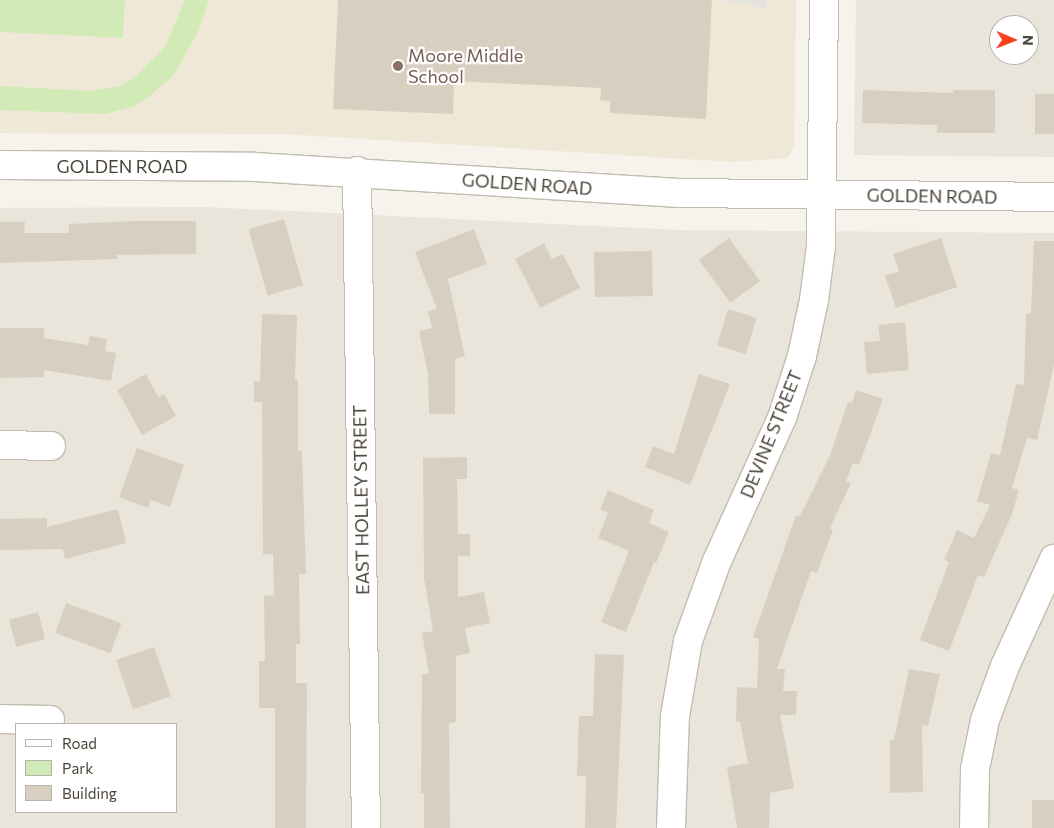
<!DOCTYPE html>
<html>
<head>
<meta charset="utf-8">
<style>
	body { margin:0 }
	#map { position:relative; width:1054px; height:828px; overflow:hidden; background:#f6f3ec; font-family:Commissioner,sans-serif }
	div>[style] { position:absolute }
	.residential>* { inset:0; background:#eae5da }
	.education>* { inset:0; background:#efe8d6 }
	.green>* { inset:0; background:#d2eab5 }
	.parking>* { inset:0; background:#e5e3e0 }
	.building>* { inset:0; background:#d8cfc1; transform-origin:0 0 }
	.roads { filter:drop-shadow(1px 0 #c2bbae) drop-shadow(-1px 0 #c2bbae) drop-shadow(0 1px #c2bbae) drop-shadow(0 -1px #c2bbae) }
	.minor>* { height:28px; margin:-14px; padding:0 14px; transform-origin:14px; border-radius:14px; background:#fff }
	.dots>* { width:14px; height:14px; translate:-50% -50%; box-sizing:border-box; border:2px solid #fff; border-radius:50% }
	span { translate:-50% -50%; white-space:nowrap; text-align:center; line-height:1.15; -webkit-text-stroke:4.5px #fff; paint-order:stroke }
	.education-label { font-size:18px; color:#785e54 }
	.left { translate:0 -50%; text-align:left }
	.street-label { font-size:18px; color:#4b4439 }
	.legend { position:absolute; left:15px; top:723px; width:162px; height:90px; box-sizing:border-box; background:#fff; border:1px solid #b7b4b0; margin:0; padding:6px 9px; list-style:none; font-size:15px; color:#4b4439 }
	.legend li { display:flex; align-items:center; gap:10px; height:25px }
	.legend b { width:25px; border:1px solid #b7b4b0 }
	.north { position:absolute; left:989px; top:15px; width:50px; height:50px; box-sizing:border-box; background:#fff; border:1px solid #b7b4b0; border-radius:50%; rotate:91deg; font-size:14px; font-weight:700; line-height:20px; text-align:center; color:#4b4439 }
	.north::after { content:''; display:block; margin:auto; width:18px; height:22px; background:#fc3f1d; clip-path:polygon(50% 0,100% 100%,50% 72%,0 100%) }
</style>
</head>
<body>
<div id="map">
	<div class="residential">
		<div style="clip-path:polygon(evenodd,856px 0,1054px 0,1054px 157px,854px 155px,856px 0,999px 25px,1029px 25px,1029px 55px,999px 55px,999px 25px)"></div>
		<div style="clip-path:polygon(evenodd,206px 207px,679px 230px,1054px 233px,1054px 828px,0 828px,0 208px,206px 207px,16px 724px,176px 724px,176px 812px,16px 812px,16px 724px)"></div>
	</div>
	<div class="education">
		<div style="clip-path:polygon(0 0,796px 0,794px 147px,787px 158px,733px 162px,284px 134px,0 133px)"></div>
	</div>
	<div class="green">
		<div style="clip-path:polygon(0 0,125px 0,123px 38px,0 32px)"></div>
		<div style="clip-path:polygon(185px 0,209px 0,199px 30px,173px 76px,147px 98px,134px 106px,105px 114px,0 110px,0 86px,91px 91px,120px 86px,133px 79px,165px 47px)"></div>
	</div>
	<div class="parking">
		<div style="clip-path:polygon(719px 0,768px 0,764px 11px,750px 4px)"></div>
	</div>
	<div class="building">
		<div style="clip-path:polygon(338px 0,712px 0,706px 119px,610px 113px,610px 101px,600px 100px,601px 88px,454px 81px,453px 114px,333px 109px)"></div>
		<div style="clip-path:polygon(863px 90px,953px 93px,953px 90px,995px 90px,995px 133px,937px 133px,937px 125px,862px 123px)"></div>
		<div style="left:1035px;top:94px;width:19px;height:40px"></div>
		<div style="left:284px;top:219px;width:69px;height:37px;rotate:74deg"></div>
		<div style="clip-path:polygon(136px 221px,196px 221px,196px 254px,117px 255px,117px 259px,0 263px,0 222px,25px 222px,24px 233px,69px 233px,69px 224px)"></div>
		<div style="clip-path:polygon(474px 229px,487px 264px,448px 279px,465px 356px,455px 359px,455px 414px,429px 414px,428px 374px,419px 331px,432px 328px,428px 311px,437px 309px,415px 252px)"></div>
		<div style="left:729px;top:238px;width:53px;height:37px;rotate:54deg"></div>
		<div style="clip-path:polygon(941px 238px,957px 287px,896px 308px,885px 276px,899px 271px,893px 254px)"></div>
		<div style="clip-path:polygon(1034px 241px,1054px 241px,1054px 365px,1037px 440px,1027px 438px,1012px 488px,1019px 490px,1012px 514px,984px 577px,978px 575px,949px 651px,920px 640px,949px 562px,944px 560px,957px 530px,974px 538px,990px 505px,977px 501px,991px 453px,1000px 455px,1016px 384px,1024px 385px,1026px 314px,1031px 314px)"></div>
		<div style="clip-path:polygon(544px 243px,552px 259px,563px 254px,580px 288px,540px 308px,515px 259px)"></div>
		<div style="left:652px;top:251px;width:45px;height:58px;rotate:89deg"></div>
		<div style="left:728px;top:309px;width:30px;height:38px;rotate:17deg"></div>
		<div style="clip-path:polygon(262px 314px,297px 315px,295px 380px,298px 380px,298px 451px,302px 451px,306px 574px,299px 574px,300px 644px,296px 644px,296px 683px,307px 683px,306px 828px,275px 828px,275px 708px,259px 708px,259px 661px,265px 661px,264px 596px,274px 595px,273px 554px,263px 554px,262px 402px,254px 402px,254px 381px,260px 381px)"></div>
		<div style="clip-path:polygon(905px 322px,909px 370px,867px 374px,864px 342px,880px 341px,878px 325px)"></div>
		<div style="clip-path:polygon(0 328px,44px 328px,44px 338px,88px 345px,90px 336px,107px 339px,105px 351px,116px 353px,111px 381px,44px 370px,44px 377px,0 378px)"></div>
		<div style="clip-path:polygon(146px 374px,158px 397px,164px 394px,176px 416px,142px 435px,117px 390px)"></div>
		<div style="clip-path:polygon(699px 374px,730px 384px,690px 485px,645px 467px,653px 446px,674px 454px)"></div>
		<div style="clip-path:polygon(856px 390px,883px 399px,859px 465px,853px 463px,846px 481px,851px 483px,830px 528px,833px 530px,817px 573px,811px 571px,777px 669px,785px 669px,783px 691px,797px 691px,796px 715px,780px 715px,794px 788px,770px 793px,769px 828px,737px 828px,727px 767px,748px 763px,740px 722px,736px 722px,737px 687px,757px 688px,759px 639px,753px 637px,796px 515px,800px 516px,830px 455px,848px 402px,852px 403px)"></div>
		<div style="clip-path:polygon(137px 448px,184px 465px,170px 507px,151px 500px,148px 508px,119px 497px)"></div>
		<div style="clip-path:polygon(467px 457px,467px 479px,457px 479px,458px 534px,470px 534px,470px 556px,458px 556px,458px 597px,484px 592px,490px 623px,465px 628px,470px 653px,456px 656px,456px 722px,449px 723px,450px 828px,424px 828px,424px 793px,421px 793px,422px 674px,429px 674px,422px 633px,433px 631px,424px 578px,423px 458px)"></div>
		<div style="clip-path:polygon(608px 490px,654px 510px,649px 523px,669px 532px,656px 563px,654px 562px,626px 632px,601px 622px,629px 551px,598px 538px,608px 513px,600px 509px)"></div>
		<div style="clip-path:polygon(118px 509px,126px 543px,65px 559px,63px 549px,0 550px,0 519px,47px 518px,47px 527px)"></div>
		<div style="left:66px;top:603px;width:59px;height:32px;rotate:20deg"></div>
		<div style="left:38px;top:612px;width:28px;height:30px;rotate:75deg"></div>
		<div style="left:154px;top:647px;width:52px;height:40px;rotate:71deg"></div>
		<div style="clip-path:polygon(595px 654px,624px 655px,616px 828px,585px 828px,586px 776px,577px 776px,579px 716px,593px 716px)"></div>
		<div style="clip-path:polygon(909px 669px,940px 674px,928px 726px,922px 725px,923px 792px,890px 793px,890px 740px,894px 740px)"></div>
		<div style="left:1032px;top:800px;width:22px;height:28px"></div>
	</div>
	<div class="roads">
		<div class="minor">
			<div style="left:0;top:165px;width:255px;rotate:0.4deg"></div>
			<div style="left:255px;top:167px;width:425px;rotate:3.5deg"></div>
			<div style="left:679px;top:193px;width:375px;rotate:0.6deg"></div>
			<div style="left:357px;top:171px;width:657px;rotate:89.22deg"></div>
			<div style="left:0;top:445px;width:51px;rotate:1.1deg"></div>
			<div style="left:0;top:719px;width:50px;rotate:1.1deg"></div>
			<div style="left:671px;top:828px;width:112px;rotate:-88deg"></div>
			<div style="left:675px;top:716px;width:76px;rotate:-80.2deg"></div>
			<div style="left:688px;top:641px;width:85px;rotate:-70.1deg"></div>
			<div style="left:717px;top:561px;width:157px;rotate:-65.6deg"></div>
			<div style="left:782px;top:418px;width:65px;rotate:-72.1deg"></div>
			<div style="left:802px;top:356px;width:57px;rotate:-77.9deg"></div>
			<div style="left:814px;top:300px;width:54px;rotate:-82.6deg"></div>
			<div style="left:821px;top:246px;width:246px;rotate:-89.3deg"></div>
			<div style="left:974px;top:828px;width:59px;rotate:-89deg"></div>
			<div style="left:975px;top:769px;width:50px;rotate:-78.5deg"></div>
			<div style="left:985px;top:720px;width:58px;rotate:-69.7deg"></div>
			<div style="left:1005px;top:666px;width:118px;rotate:-65.4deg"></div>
		</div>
	</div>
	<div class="dots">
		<div style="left:398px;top:66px;background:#8d6e63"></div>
	</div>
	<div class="education-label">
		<span class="left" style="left:408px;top:66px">Moore Middle<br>School</span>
	</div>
	<div class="street-label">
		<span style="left:122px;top:166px">GOLDEN ROAD</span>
		<span style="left:527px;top:184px;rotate:4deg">GOLDEN ROAD</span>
		<span style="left:932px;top:196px;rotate:1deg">GOLDEN ROAD</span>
		<span style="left:771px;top:434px;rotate:-68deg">DEVINE STREET</span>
		<span style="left:361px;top:500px;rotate:-91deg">EAST HOLLEY STREET</span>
	</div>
	<ul class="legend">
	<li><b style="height:6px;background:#fff"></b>Road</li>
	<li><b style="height:14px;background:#d2eab5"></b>Park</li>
	<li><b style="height:14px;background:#d8cfc1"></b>Building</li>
	</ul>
	<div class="north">N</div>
</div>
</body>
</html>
